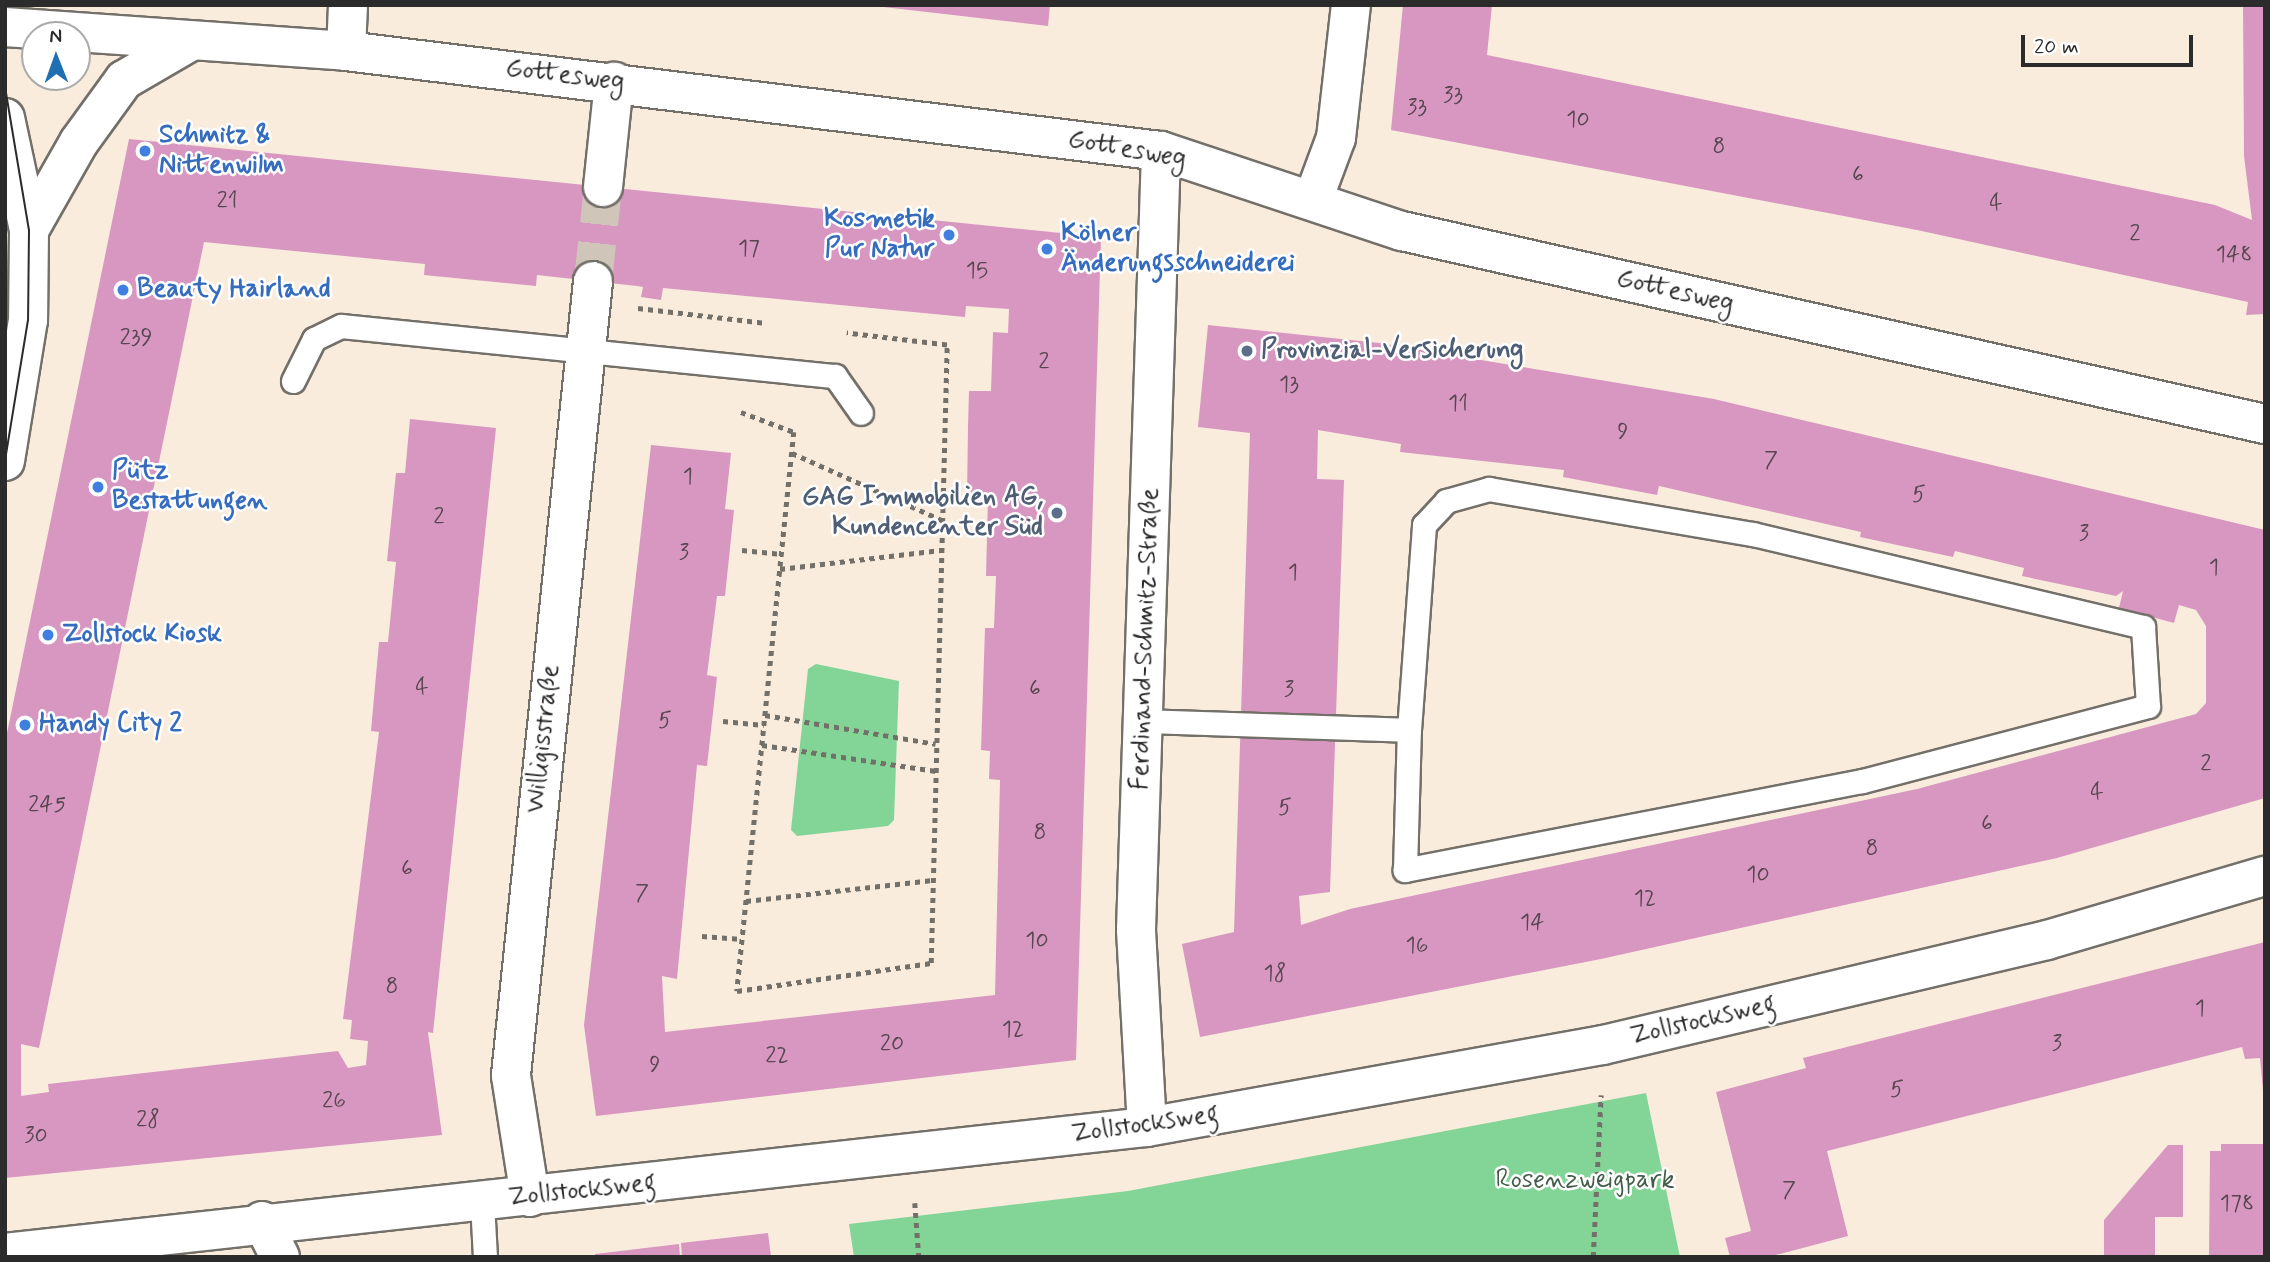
<!DOCTYPE html>
<html>
<head>
<meta charset="utf-8">
<style>
	body { margin:0 }
	#map { position:relative; width:2270px; height:1262px; overflow:hidden; background:#f9ecdd; font-family:Mynerve,sans-serif }
	div>[style] { position:absolute }
	.green>* { inset:0; background:#83d597 }
	.building>* { inset:0; background:#d897c0 }
	.street-tunnel>* { height:38px; margin-top:-19px; transform-origin:0; background:repeating-linear-gradient(90deg,#d0c5b9 0 38px,transparent 0 57px) }
	.path>* { height:4.5px; margin-top:-2.25px; transform-origin:0; background:repeating-linear-gradient(90deg,#736f69 0 5px,transparent 0 10px) }
	.roads { filter:drop-shadow(2px 0 #736f69) drop-shadow(-2px 0 #736f69) drop-shadow(0 2px #736f69) drop-shadow(0 -2px #736f69) }
	.lane>* { height:23px; margin:-11.5px; padding:0 11.5px; transform-origin:11.5px; border-radius:11.5px; background:#fff }
	.street>* { height:38px; margin:-19px; padding:0 19px; transform-origin:19px; border-radius:19px; background:#fff }
	.secondary>* { height:38px; margin:-19px; padding:0 19px; transform-origin:19px; border-radius:19px; background:#fff }
	.tram>* { height:2px; margin:-1px; padding:0 1px; transform-origin:1px; border-radius:1px; background:#2b2b2b }
	.dots>* { width:19px; height:19px; translate:-50% -50%; box-sizing:border-box; border:4px solid #fff; border-radius:50% }
	span { translate:-50% -50%; white-space:nowrap; text-align:center; line-height:1.15; -webkit-text-stroke:5px #fff; paint-order:stroke }
	.number-label { font-size:23px; color:#564650 }
	.number-label span { -webkit-text-stroke-width:0 }
	.street-label { font-size:26px; color:#2b2b2b }
	.shop-label { font-size:26px; color:#366cbe; font-weight:700 }
	.left { translate:0 -50%; text-align:left }
	.right { translate:-100% -50%; text-align:right }
	.service-label { font-size:26px; color:#4e5e75; font-weight:700 }
	.park-label { font-size:26px; color:#455e4b }
	.frame { position:absolute; inset:0; border:7px solid #2b2b2b; pointer-events:none }
	.north { position:absolute; left:21px; top:21px; width:70px; height:70px; box-sizing:border-box; background:#fff; border:2px solid #aaa; border-radius:50%; rotate:359deg; font-size:19px; font-weight:700; line-height:28px; text-align:center; color:#2b2b2b }
	.north::after { content:''; display:block; margin:auto; width:24px; height:32px; background:#1f6fb2; clip-path:polygon(50% 0,100% 100%,50% 72%,0 100%) }
	.scale { position:absolute; left:2021px; top:35px; width:172px; height:32px; box-sizing:border-box; border:4px solid #2b2b2b; border-top:0; padding-left:9px; font-size:21px; line-height:24px; white-space:nowrap; color:#2b2b2b; -webkit-text-stroke:5px #fff; paint-order:stroke }
</style>
</head>
<body>
<div id="map">
	<div class="green">
		<div style="clip-path:polygon(816px 664px,899px 681px,894px 820px,888px 826px,797px 836px,791px 830px,808px 669px)"></div>
		<div style="clip-path:polygon(1646px 1093px,1680px 1257px,854px 1257px,849px 1224px,1128px 1191px)"></div>
	</div>
	<div class="building">
		<div style="clip-path:polygon(866px 5px,1050px 5px,1048px 26px)"></div>
		<div style="clip-path:polygon(1403px 5px,1492px 5px,1487px 55px,2215px 205px,2252px 220px,2244px 156px,2243px 5px,2265px 5px,2265px 314px,2246px 315px,2248px 302px,1917px 230px,1391px 130px)"></div>
		<div style="clip-path:polygon(129px 139px,1101px 237px,1076px 1060px,596px 1116px,584px 1025px,651px 445px,731px 453px,725px 509px,734px 510px,725px 596px,717px 596px,707px 675px,717px 677px,707px 766px,697px 765px,677px 979px,662px 976px,665px 1032px,995px 995px,1000px 780px,989px 779px,990px 751px,981px 750px,985px 628px,994px 628px,996px 576px,986px 576px,988px 497px,967px 497px,968px 427px,969px 391px,991px 391px,993px 332px,1008px 333px,1009px 309px,966px 306px,965px 317px,663px 288px,661px 300px,641px 297px,643px 287px,637px 286px,537px 275px,536px 286px,424px 275px,425px 264px,204px 242px,39px 1048px,21px 1044px,21px 1096px,49px 1092px,48px 1084px,338px 1051px,348px 1068px,366px 1065px,368px 1041px,350px 1039px,352px 1020px,343px 1019px,379px 732px,371px 731px,379px 642px,388px 642px,396px 562px,387px 561px,396px 473px,405px 473px,410px 419px,496px 428px,433px 1033px,428px 1032px,442px 1135px,5px 1178px,5px 743px)"></div>
		<div style="clip-path:polygon(evenodd,1208px 325px,1379px 343px,1714px 399px,2265px 530px,2265px 798px,2057px 858px,1601px 959px,1200px 1037px,1182px 944px,1234px 932px,1250px 433px,1198px 427px,1208px 325px,1318px 430px,1401px 444px,1400px 452px,1564px 470px,1563px 477px,1657px 495px,1659px 486px,1861px 532px,1860px 537px,1953px 557px,1955px 551px,2024px 568px,2022px 576px,2116px 596px,2123px 591px,2119px 608px,2174px 623px,2179px 605px,2196px 610px,2206px 626px,2206px 703px,2196px 714px,1917px 789px,1350px 909px,1301px 925px,1299px 896px,1330px 892px,1344px 480px,1317px 479px,1318px 430px)"></div>
		<div style="clip-path:polygon(2265px 942px,2265px 1112px,2260px 1058px,2245px 1059px,2242px 1047px,1827px 1151px,1848px 1236px,1768px 1257px,1730px 1257px,1725px 1238px,1751px 1231px,1716px 1092px,1806px 1068px,1803px 1058px)"></div>
		<div style="clip-path:polygon(2221px 1144px,2265px 1144px,2265px 1257px,2209px 1257px,2210px 1151px,2221px 1151px)"></div>
		<div style="clip-path:polygon(2168px 1145px,2183px 1145px,2183px 1217px,2155px 1217px,2155px 1257px,2104px 1257px,2104px 1220px)"></div>
		<div style="clip-path:polygon(768px 1233px,771px 1257px,682px 1257px,681px 1243px)"></div>
		<div style="clip-path:polygon(679px 1244px,680px 1257px,595px 1257px,595px 1254px)"></div>
	</div>
	<div class="street-tunnel">
		<div style="left:593px;top:281px;width:95px;rotate:-83.9deg"></div>
	</div>
	<div class="path">
		<div style="left:638px;top:308px;width:128px;rotate:6.7deg"></div>
		<div style="left:741px;top:412px;width:57px;rotate:20.7deg"></div>
		<div style="left:794px;top:432px;width:562px;rotate:95.82deg"></div>
		<div style="left:737px;top:991px;width:196px;rotate:-8.2deg"></div>
		<div style="left:931px;top:963px;width:618px;rotate:-88.52deg"></div>
		<div style="left:947px;top:345px;width:101px;rotate:-173.2deg"></div>
		<div style="left:792px;top:453px;width:164px;rotate:24.1deg"></div>
		<div style="left:742px;top:550px;width:40px;rotate:5.7deg"></div>
		<div style="left:780px;top:569px;width:162px;rotate:-6.7deg"></div>
		<div style="left:765px;top:715px;width:173px;rotate:9.6deg"></div>
		<div style="left:723px;top:721px;width:41px;rotate:5.6deg"></div>
		<div style="left:762px;top:745px;width:176px;rotate:8.5deg"></div>
		<div style="left:746px;top:901px;width:188px;rotate:-6.4deg"></div>
		<div style="left:702px;top:936px;width:40px;rotate:4.3deg"></div>
		<div style="left:915px;top:1203px;width:54px;rotate:85.8deg"></div>
		<div style="left:1593px;top:1257px;width:162px;rotate:-87.2deg"></div>
	</div>
	<div class="roads">
		<div class="lane">
			<div style="left:293px;top:381px;width:47px;rotate:-63.4deg"></div>
			<div style="left:314px;top:339px;width:30px;rotate:-26deg"></div>
			<div style="left:341px;top:326px;width:497px;rotate:5.8deg"></div>
			<div style="left:835px;top:376px;width:45px;rotate:54.9deg"></div>
			<div style="left:1144px;top:721px;width:265px;rotate:1.9deg"></div>
			<div style="left:1409px;top:730px;width:206px;rotate:-85.8deg"></div>
			<div style="left:1424px;top:525px;width:33px;rotate:-47deg"></div>
			<div style="left:1446px;top:501px;width:45px;rotate:-15.6deg"></div>
			<div style="left:1489px;top:489px;width:268px;rotate:9.7deg"></div>
			<div style="left:1753px;top:534px;width:401px;rotate:13.4deg"></div>
			<div style="left:2143px;top:627px;width:79px;rotate:86.4deg"></div>
			<div style="left:2148px;top:706px;width:296px;rotate:165.3deg"></div>
			<div style="left:1862px;top:781px;width:466px;rotate:169deg"></div>
			<div style="left:1405px;top:870px;width:140px;rotate:-88.4deg"></div>
			<div style="left:482px;top:1202px;width:55px;rotate:86.9deg"></div>
		</div>
		<div class="street">
			<div style="left:346px;top:51px;width:46px;rotate:-87.5deg"></div>
			<div style="left:603px;top:187px;width:106px;rotate:-84deg"></div>
			<div style="left:1314px;top:197px;width:63px;rotate:-69.6deg"></div>
			<div style="left:1336px;top:138px;width:134px;rotate:-83.6deg"></div>
			<div style="left:1147px;top:1127px;width:197px;rotate:-93.2deg"></div>
			<div style="left:1136px;top:930px;width:779px;rotate:-88.16deg"></div>
			<div style="left:530px;top:1197px;width:123px;rotate:-98.9deg"></div>
			<div style="left:511px;top:1075px;width:798px;rotate:-84.1deg"></div>
			<div style="left:262px;top:1221px;width:40px;rotate:63.4deg"></div>
			<div style="left:5px;top:1253px;width:1149px;rotate:-6.3deg"></div>
			<div style="left:1147px;top:1127px;width:463px;rotate:-10.2deg"></div>
			<div style="left:1603px;top:1045px;width:456px;rotate:-13.3deg"></div>
			<div style="left:2047px;top:940px;width:227px;rotate:-16.4deg"></div>
		</div>
		<div class="secondary">
			<div style="left:5px;top:27px;width:342px;rotate:4deg"></div>
			<div style="left:346px;top:51px;width:821px;rotate:7deg"></div>
			<div style="left:1161px;top:151px;width:254px;rotate:18.4deg"></div>
			<div style="left:1402px;top:231px;width:884px;rotate:12.61deg"></div>
			<div style="left:5px;top:118px;width:115px;rotate:77.9deg"></div>
			<div style="left:29px;top:230px;width:90px;rotate:90.6deg"></div>
			<div style="left:28px;top:320px;width:143px;rotate:99.3deg"></div>
			<div style="left:29px;top:230px;width:101px;rotate:-60.4deg"></div>
			<div style="left:79px;top:142px;width:77px;rotate:-54deg"></div>
			<div style="left:124px;top:80px;width:78px;rotate:-30.2deg"></div>
		</div>
	</div>
	<div class="tram">
		<div style="left:5px;top:87px;width:145px;rotate:80.5deg"></div>
		<div style="left:29px;top:230px;width:90px;rotate:90.6deg"></div>
		<div style="left:28px;top:320px;width:143px;rotate:99.3deg"></div>
	</div>
	<div class="dots">
		<div style="left:145px;top:151px;background:#3f7fe0"></div>
		<div style="left:949px;top:235px;background:#3f7fe0"></div>
		<div style="left:1047px;top:249px;background:#3f7fe0"></div>
		<div style="left:123px;top:290px;background:#3f7fe0"></div>
		<div style="left:1247px;top:351px;background:#5c6f8a"></div>
		<div style="left:98px;top:487px;background:#3f7fe0"></div>
		<div style="left:1057px;top:513px;background:#5c6f8a"></div>
		<div style="left:48px;top:635px;background:#3f7fe0"></div>
		<div style="left:25px;top:725px;background:#3f7fe0"></div>
	</div>
	<div class="number-label">
		<span style="left:1453px;top:96px">33</span>
		<span style="left:1417px;top:108px">33</span>
		<span style="left:1578px;top:120px">10</span>
		<span style="left:1719px;top:147px">8</span>
		<span style="left:1858px;top:175px">6</span>
		<span style="left:227px;top:201px">21</span>
		<span style="left:1996px;top:203px">4</span>
		<span style="left:2135px;top:234px">2</span>
		<span style="left:749px;top:249px">17</span>
		<span style="left:2234px;top:255px">148</span>
		<span style="left:977px;top:271px">15</span>
		<span style="left:136px;top:338px">239</span>
		<span style="left:1044px;top:362px">2</span>
		<span style="left:1289px;top:385px">13</span>
		<span style="left:1458px;top:404px">11</span>
		<span style="left:1623px;top:432px">9</span>
		<span style="left:1771px;top:461px">7</span>
		<span style="left:688px;top:477px">1</span>
		<span style="left:1919px;top:495px">5</span>
		<span style="left:439px;top:517px">2</span>
		<span style="left:2084px;top:534px">3</span>
		<span style="left:684px;top:553px">3</span>
		<span style="left:2214px;top:568px">1</span>
		<span style="left:1293px;top:573px">1</span>
		<span style="left:422px;top:687px">4</span>
		<span style="left:1035px;top:689px">6</span>
		<span style="left:1289px;top:690px">3</span>
		<span style="left:665px;top:721px">5</span>
		<span style="left:2206px;top:764px">2</span>
		<span style="left:2097px;top:792px">4</span>
		<span style="left:47px;top:805px">245</span>
		<span style="left:1285px;top:808px">5</span>
		<span style="left:1987px;top:824px">6</span>
		<span style="left:1040px;top:833px">8</span>
		<span style="left:1872px;top:849px">8</span>
		<span style="left:407px;top:869px">6</span>
		<span style="left:1758px;top:875px">10</span>
		<span style="left:642px;top:894px">7</span>
		<span style="left:1645px;top:899px">12</span>
		<span style="left:1532px;top:923px">14</span>
		<span style="left:1037px;top:941px">10</span>
		<span style="left:1417px;top:946px">16</span>
		<span style="left:1275px;top:974px">18</span>
		<span style="left:392px;top:987px">8</span>
		<span style="left:2200px;top:1009px">1</span>
		<span style="left:1013px;top:1030px">12</span>
		<span style="left:892px;top:1044px">20</span>
		<span style="left:2057px;top:1044px">3</span>
		<span style="left:777px;top:1056px">22</span>
		<span style="left:655px;top:1065px">9</span>
		<span style="left:1897px;top:1090px">5</span>
		<span style="left:334px;top:1101px">26</span>
		<span style="left:148px;top:1120px">28</span>
		<span style="left:36px;top:1136px">30</span>
		<span style="left:1789px;top:1191px">7</span>
		<span style="left:2237px;top:1204px">178</span>
	</div>
	<div class="street-label">
		<span style="left:565px;top:76px;rotate:7deg">Gottesweg</span>
		<span style="left:1127px;top:150px;rotate:10deg">Gottesweg</span>
		<span style="left:1675px;top:292px;rotate:13deg">Gottesweg</span>
		<span style="left:1146px;top:639px;rotate:-88deg">Ferdinand-Schmitz-Straße</span>
		<span style="left:544px;top:739px;rotate:-84deg">Willigisstraße</span>
		<span style="left:1703px;top:1021px;rotate:-13deg">Zollstocksweg</span>
		<span style="left:1145px;top:1125px;rotate:-8deg">Zollstocksweg</span>
		<span style="left:582px;top:1191px;rotate:-6deg">Zollstocksweg</span>
	</div>
	<div class="shop-label">
		<span class="left" style="left:159px;top:151px">Schmitz &amp;<br>Nittenwilm</span>
		<span class="right" style="left:935px;top:235px">Kosmetik<br>Pur Natur</span>
		<span class="left" style="left:1061px;top:249px">Kölner<br>Änderungsschneiderei</span>
		<span class="left" style="left:137px;top:290px">Beauty Hairland</span>
		<span class="left" style="left:112px;top:487px">Pütz<br>Bestattungen</span>
		<span class="left" style="left:62px;top:635px">Zollstock Kiosk</span>
		<span class="left" style="left:39px;top:725px">Handy City 2</span>
	</div>
	<div class="service-label">
		<span class="left" style="left:1261px;top:351px">Provinzial-Versicherung</span>
		<span class="right" style="left:1043px;top:513px">GAG Immobilien AG,<br>Kundencenter Süd</span>
	</div>
	<div class="park-label">
		<span style="left:1585px;top:1181px">Rosenzweigpark</span>
	</div>
	<div class="frame"></div>
	<div class="north">N</div>
	<div class="scale">20 m</div>
</div>
</body>
</html>
